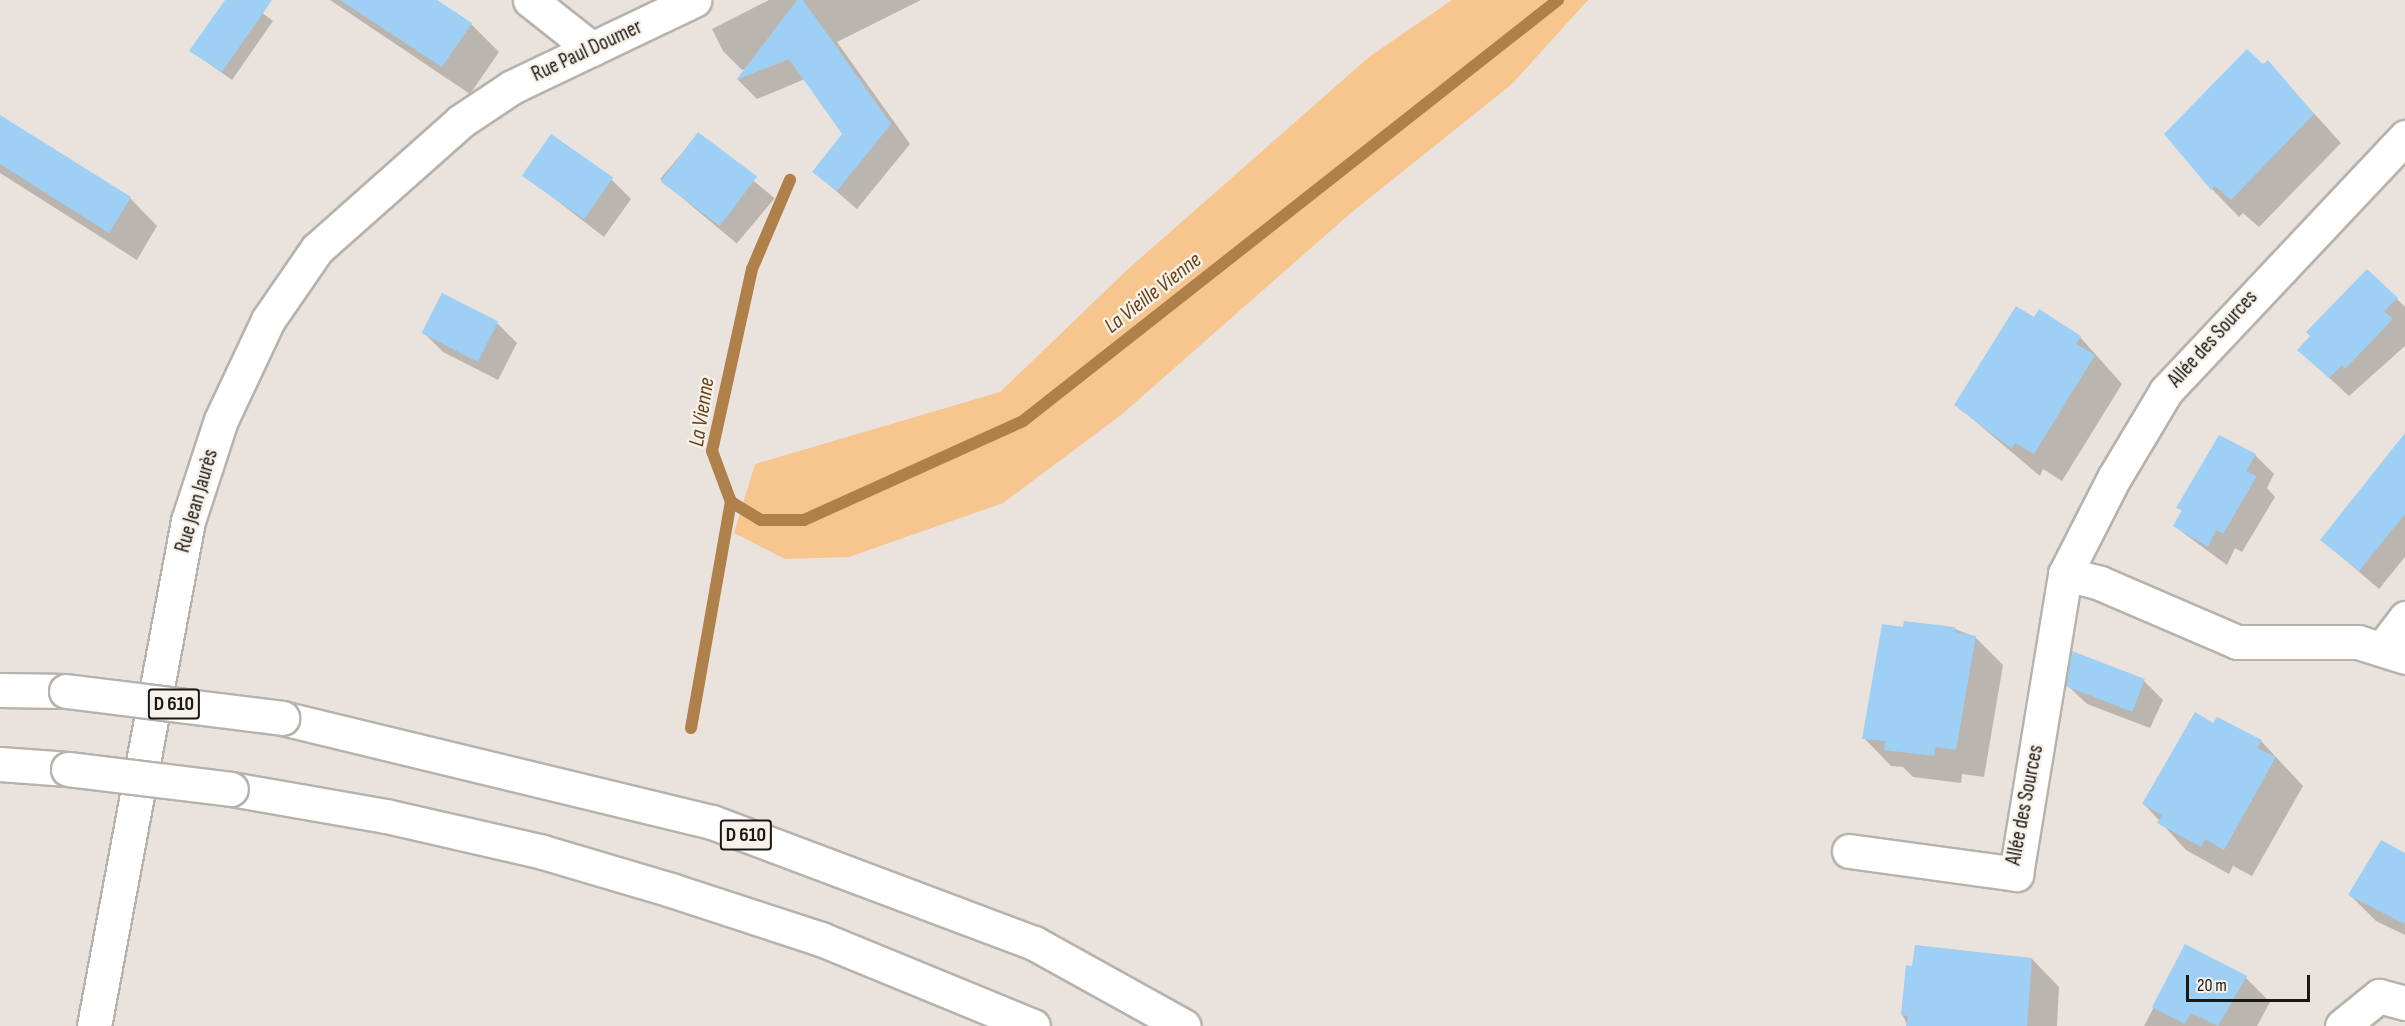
<!DOCTYPE html>
<html>
<head>
<meta charset="utf-8">
<style>
	body { margin:0 }
	#map { position:relative; width:2405px; height:1026px; overflow:hidden; background:#eae3dd; font-family:"Sofia Sans Condensed",sans-serif }
	div>[style] { position:absolute }
	.green>* { inset:0; background:#f7c58e }
	.shadow>* { inset:0; background:#0003; transform-origin:0 0 }
	.stream>* { height:12px; margin:-6px; padding:0 6px; transform-origin:6px; border-radius:6px; background:#af8049 }
	.building>* { inset:0; background:#9ecff5; transform-origin:0 0 }
	.roads { filter:drop-shadow(2px 0 #b8b2ac) drop-shadow(-2px 0 #b8b2ac) drop-shadow(0 2px #b8b2ac) drop-shadow(0 -2px #b8b2ac) }
	.street>* { height:33px; margin:-16.5px; padding:0 16.5px; transform-origin:16.5px; border-radius:16.5px; background:#fff }
	.secondary>* { height:33px; margin:-16.5px; padding:0 16.5px; transform-origin:16.5px; border-radius:16.5px; background:#fff }
	.highway>* { height:33px; margin:-16.5px; padding:0 16.5px; transform-origin:16.5px; border-radius:16.5px; background:#fff }
	.bridges { filter:drop-shadow(2px 0 #b8b2ac) drop-shadow(-2px 0 #b8b2ac) drop-shadow(0 2px #b8b2ac) drop-shadow(0 -2px #b8b2ac) }
	.highway-bridge>* { height:33px; margin:-16.5px; padding:0 16.5px; transform-origin:16.5px; border-radius:16.5px; background:#fff }
	span { translate:-50% -50%; white-space:nowrap; text-align:center; line-height:1.15; -webkit-text-stroke:5px #f7f1ea; paint-order:stroke }
	.shield-label span { padding:2px 4px; background:#f7f1ea; border:2px solid; border-radius:4px; -webkit-text-stroke-width:0 }
	.shield-label { font-size:20px; color:#1a1815; font-weight:700 }
	.street-label { font-size:21px; color:#1a1815 }
	.water-label { font-size:22px; color:#66441a; font-style:italic }
	.scale { position:absolute; left:2186px; top:975px; width:124px; height:27px; box-sizing:border-box; border:3px solid #1a1815; border-top:0; padding-left:8px; font-size:18px; line-height:21px; white-space:nowrap; color:#1a1815; -webkit-text-stroke:4px #f7f1ea; paint-order:stroke }
</style>
</head>
<body>
<div id="map">
	<div class="green">
		<div style="clip-path:polygon(1452px 0,1588px 0,1512px 84px,1352px 212px,1121px 415px,1003px 503px,849px 557px,785px 559px,734px 533px,755px 464px,1000px 392px,1127px 270px,1369px 57px)"></div>
	</div>
	<div class="shadow">
		<div style="clip-path:polygon(226px 0,245px 0,273px 21px,232px 80px,191px 51px)"></div>
		<div style="clip-path:polygon(330px 0,434px 0,471px 24px,499px 52px,470px 94px)"></div>
		<div style="clip-path:polygon(769px 0,921px 0,837px 42px,910px 144px,857px 209px,814px 172px,844px 134px,805px 79px,757px 99px,738px 80px,748px 68px,742px 70px,723px 51px,712px 29px)"></div>
		<div style="clip-path:polygon(2267px 62px,2341px 143px,2259px 227px,2243px 213px,2239px 217px,2212px 189px)"></div>
		<div style="clip-path:polygon(0 117px,130px 198px,157px 226px,137px 260px,0 173px)"></div>
		<div style="left:698px;top:134px;width:100px;height:59px;rotate:40deg"></div>
		<div style="clip-path:polygon(524px 175px,612px 180px,631px 199px,604px 237px)"></div>
		<div style="clip-path:polygon(443px 295px,498px 324px,517px 343px,498px 380px,443px 352px,424px 333px)"></div>
		<div style="clip-path:polygon(2397px 299px,2405px 307px,2405px 346px,2349px 396px,2299px 350px)"></div>
		<div style="clip-path:polygon(2035px 319px,2080px 337px,2122px 384px,2062px 481px,2043px 469px,2040px 476px,1956px 405px)"></div>
		<div style="clip-path:polygon(2255px 455px,2274px 474px,2267px 488px,2275px 497px,2242px 552px,2235px 548px,2227px 565px,2174px 526px,2183px 512px,2178px 507px)"></div>
		<div style="clip-path:polygon(2405px 457px,2405px 557px,2379px 589px,2322px 540px)"></div>
		<div style="clip-path:polygon(1883px 626px,1955px 629px,1975px 637px,2003px 665px,1984px 777px,1962px 774px,1961px 783px,1913px 777px,1903px 767px,1891px 766px,1864px 738px)"></div>
		<div style="clip-path:polygon(2144px 681px,2163px 700px,2150px 728px,2087px 704px,2067px 685px)"></div>
		<div style="clip-path:polygon(2214px 725px,2261px 741px,2303px 786px,2252px 876px,2233px 866px,2229px 874px,2186px 850px,2144px 804px)"></div>
		<div style="clip-path:polygon(2405px 855px,2405px 935px,2376px 921px,2350px 895px)"></div>
		<div style="clip-path:polygon(2186px 946px,2246px 978px,2270px 1002px,2257px 1026px,2144px 1026px)"></div>
		<div style="clip-path:polygon(2032px 959px,2059px 987px,2057px 1026px,1908px 1026px,1902px 1014px)"></div>
	</div>
	<div class="stream">
		<div style="left:731px;top:502px;width:35px;rotate:31deg"></div>
		<div style="left:761px;top:520px;width:43px"></div>
		<div style="left:804px;top:520px;width:240px;rotate:-24.3deg"></div>
		<div style="left:1023px;top:421px;width:681px;rotate:-38.2deg"></div>
		<div style="left:691px;top:728px;width:230px;rotate:-80deg"></div>
		<div style="left:731px;top:502px;width:54px;rotate:-110.4deg"></div>
		<div style="left:712px;top:451px;width:186px;rotate:-77.6deg"></div>
		<div style="left:752px;top:269px;width:97px;rotate:-66.9deg"></div>
	</div>
	<div class="building">
		<div style="clip-path:polygon(225px 0,272px 0,222px 72px,189px 51px)"></div>
		<div style="clip-path:polygon(340px 0,437px 0,472px 23px,442px 67px)"></div>
		<div style="clip-path:polygon(797px 0,803px 0,891px 124px,837px 191px,812px 172px,842px 134px,789px 59px,736px 80px)"></div>
		<div style="clip-path:polygon(2247px 49px,2263px 64px,2268px 60px,2314px 114px,2231px 200px,2215px 186px,2211px 190px,2164px 134px)"></div>
		<div style="clip-path:polygon(0 115px,131px 197px,109px 233px,0 164px)"></div>
		<div style="left:698px;top:132px;width:74px;height:62px;rotate:37deg"></div>
		<div style="left:551px;top:134px;width:76px;height:51px;rotate:35deg"></div>
		<div style="clip-path:polygon(2367px 269px,2398px 298px,2384px 311px,2393px 319px,2345px 369px,2342px 365px,2329px 378px,2297px 350px,2310px 336px,2306px 332px)"></div>
		<div style="left:442px;top:293px;width:63px;height:45px;rotate:27deg"></div>
		<div style="clip-path:polygon(2016px 306px,2034px 317px,2039px 309px,2081px 336px,2076px 344px,2095px 355px,2034px 454px,2015px 443px,2012px 449px,1954px 405px)"></div>
		<div style="clip-path:polygon(2405px 433px,2405px 514px,2359px 571px,2320px 540px)"></div>
		<div style="clip-path:polygon(2219px 435px,2256px 454px,2246px 471px,2257px 476px,2223px 534px,2216px 530px,2208px 547px,2173px 526px,2182px 510px,2176px 508px)"></div>
		<div style="clip-path:polygon(1904px 621px,1955px 627px,1955px 632px,1976px 636px,1956px 750px,1935px 747px,1934px 756px,1884px 750px,1885px 741px,1862px 739px,1882px 624px,1903px 627px)"></div>
		<div style="left:2072px;top:651px;width:78px;height:35px;rotate:21deg"></div>
		<div style="clip-path:polygon(2195px 712px,2213px 723px,2217px 717px,2262px 740px,2257px 748px,2276px 757px,2224px 850px,2205px 839px,2201px 847px,2157px 823px,2162px 815px,2142px 804px)"></div>
		<div style="clip-path:polygon(2381px 840px,2405px 853px,2405px 924px,2348px 895px)"></div>
		<div style="clip-path:polygon(2185px 944px,2247px 976px,2218px 1026px,2191px 1013px,2185px 1024px,2152px 1007px)"></div>
		<div style="clip-path:polygon(1915px 945px,2032px 958px,2027px 1026px,1906px 1026px,1908px 1016px,1901px 1015px,1906px 965px,1912px 966px)"></div>
	</div>
	<div class="roads">
		<div class="street">
			<div style="left:530px;top:0;width:79px;rotate:38.3deg"></div>
			<div style="left:2065px;top:574px;width:36px;rotate:14deg"></div>
			<div style="left:2100px;top:583px;width:149px;rotate:23.3deg"></div>
			<div style="left:2237px;top:642px;width:121px"></div>
			<div style="left:2358px;top:642px;width:49px;rotate:17.7deg"></div>
			<div style="left:2382px;top:649px;width:39px;rotate:-53deg"></div>
			<div style="left:1849px;top:851px;width:169px;rotate:7.8deg"></div>
			<div style="left:2016px;top:874px;width:304px;rotate:-80.7deg"></div>
			<div style="left:2065px;top:574px;width:108px;rotate:-63deg"></div>
			<div style="left:2114px;top:478px;width:101px;rotate:-59.1deg"></div>
			<div style="left:2166px;top:391px;width:349px;rotate:-46.7deg"></div>
			<div style="left:2342px;top:1026px;width:48px;rotate:-39deg"></div>
			<div style="left:2379px;top:996px;width:27px;rotate:15deg"></div>
		</div>
		<div class="secondary">
			<div style="left:94px;top:1026px;width:514px;rotate:-79.46deg"></div>
			<div style="left:188px;top:521px;width:106px;rotate:-71.9deg"></div>
			<div style="left:221px;top:420px;width:110px;rotate:-64.8deg"></div>
			<div style="left:268px;top:320px;width:86px;rotate:-55.4deg"></div>
			<div style="left:317px;top:249px;width:193px;rotate:-41.6deg"></div>
			<div style="left:461px;top:121px;width:61px;rotate:-33.7deg"></div>
			<div style="left:512px;top:87px;width:202px;rotate:-25.5deg"></div>
		</div>
		<div class="highway">
			<div style="left:0;top:690px;width:66px;rotate:0.9deg"></div>
			<div style="left:282px;top:718px;width:442px;rotate:13.6deg"></div>
			<div style="left:712px;top:822px;width:344px;rotate:20.6deg"></div>
			<div style="left:1034px;top:943px;width:171px;rotate:29deg"></div>
			<div style="left:0;top:764px;width:68px;rotate:4.2deg"></div>
			<div style="left:231px;top:789px;width:157px;rotate:9.9deg"></div>
			<div style="left:386px;top:816px;width:161px;rotate:12.9deg"></div>
			<div style="left:543px;top:852px;width:134px;rotate:16.5deg"></div>
			<div style="left:671px;top:890px;width:158px;rotate:18.1deg"></div>
			<div style="left:821px;top:939px;width:229px;rotate:22.3deg"></div>
		</div>
	</div>
	<div class="bridges">
		<div class="highway-bridge">
			<div style="left:66px;top:691px;width:218px;rotate:7.1deg"></div>
			<div style="left:68px;top:769px;width:164px;rotate:7deg"></div>
		</div>
	</div>
	<div class="shield-label">
		<span style="left:174px;top:704px">D 610</span>
		<span style="left:746px;top:835px">D 610</span>
	</div>
	<div class="street-label">
		<span style="left:587px;top:51px;rotate:-25deg">Rue Paul Doumer</span>
		<span style="left:2213px;top:339px;rotate:-48deg">Allée des Sources</span>
		<span style="left:197px;top:501px;rotate:-74deg">Rue Jean Jaurès</span>
		<span style="left:2025px;top:805px;rotate:-79deg">Allée des Sources</span>
	</div>
	<div class="water-label">
		<span style="left:1153px;top:293px;rotate:-38deg">La Vieille Vienne</span>
		<span style="left:702px;top:412px;rotate:-81deg">La Vienne</span>
	</div>
	<div class="scale">20 m</div>
</div>
</body>
</html>
